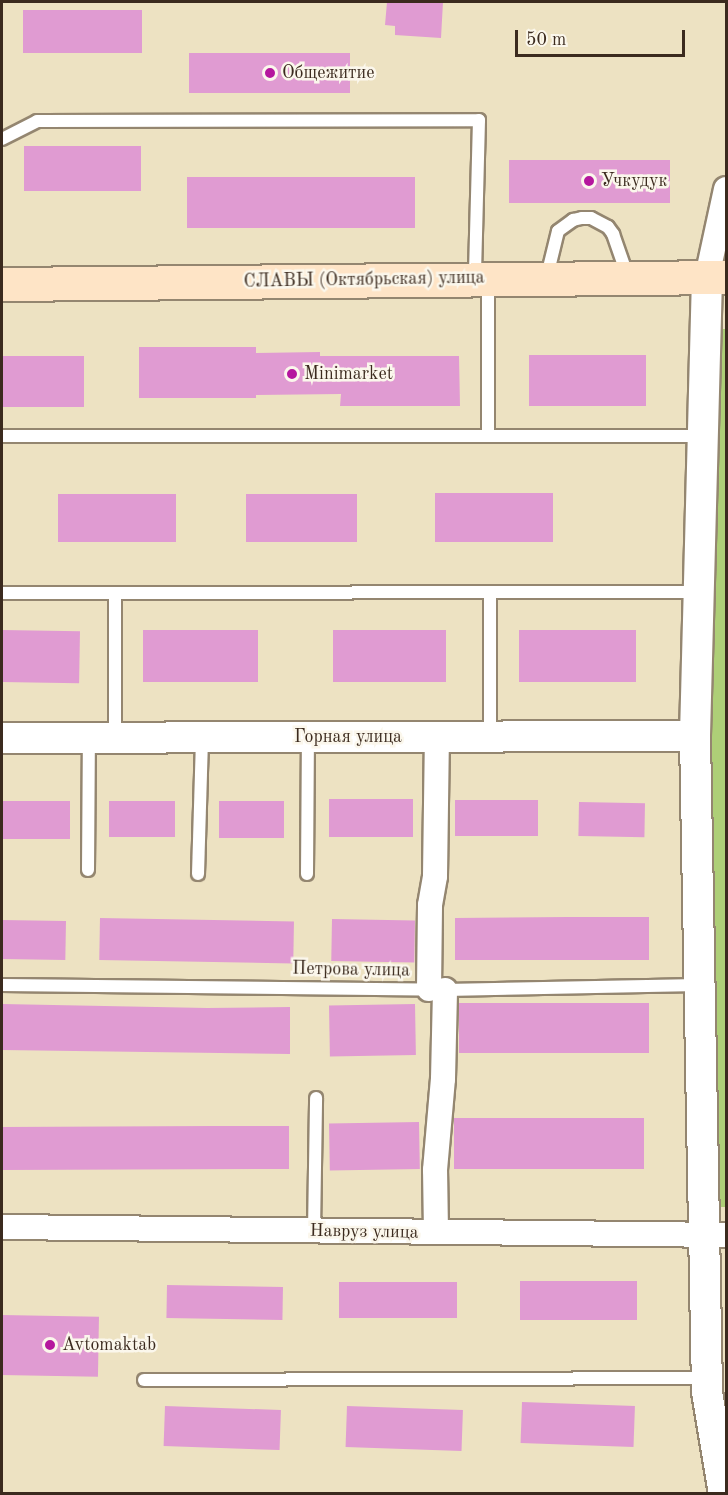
<!DOCTYPE html>
<html>
<head>
<meta charset="utf-8">
<style>
	body { margin:0 }
	#map { position:relative; width:728px; height:1495px; overflow:hidden; background:#ede2c2; font-family:"Old Standard TT",serif }
	div>[style] { position:absolute }
	.green>* { inset:0; background:#aecf77 }
	.building>* { inset:0; background:#e09bd2; transform-origin:0 0 }
	.roads { filter:drop-shadow(2px 0 #948670) drop-shadow(-2px 0 #948670) drop-shadow(0 2px #948670) drop-shadow(0 -2px #948670) }
	.service>* { height:12px; margin:-6px; padding:0 6px; transform-origin:6px; border-radius:6px; background:#fff }
	.minor>* { height:24px; margin:-12px; padding:0 12px; transform-origin:12px; border-radius:12px; background:#fff }
	.tertiary>* { height:30px; margin:-15px; padding:0 15px; transform-origin:15px; border-radius:15px; background:#fff }
	.secondary>* { height:33px; margin:-16.5px; padding:0 16.5px; transform-origin:16.5px; border-radius:16.5px; background:#fee4c6 }
	.dots>* { width:16px; height:16px; translate:-50% -50%; box-sizing:border-box; border:3px solid #fbf7ec; border-radius:50% }
	span { translate:-50% -50%; white-space:nowrap; text-align:center; line-height:1.15; -webkit-text-stroke:5px #fbf7ec; paint-order:stroke }
	.poi-label { font-size:18px; color:#3b2a1e }
	.left { translate:0 -50%; text-align:left }
	.street-label { font-size:18px; color:#3b2a1e }
	.frame { position:absolute; inset:0; border:3px solid #3b2a1e; pointer-events:none }
	.scale { position:absolute; left:515px; top:30px; width:170px; height:27px; box-sizing:border-box; border:3px solid #3b2a1e; border-top:0; padding-left:8px; font-size:18px; line-height:21px; white-space:nowrap; color:#3b2a1e; -webkit-text-stroke:4px #fbf7ec; paint-order:stroke }
</style>
</head>
<body>
<div id="map">
	<div class="green">
		<div style="clip-path:polygon(718px 329px,726px 329px,726px 1207px,712px 1207px,706px 658px)"></div>
	</div>
	<div class="building">
		<div style="clip-path:polygon(387px 2px,443px 2px,441px 38px,395px 35px,395px 26px,385px 25px)"></div>
		<div style="left:23px;top:10px;width:119px;height:43px"></div>
		<div style="left:350px;top:53px;width:40px;height:161px;rotate:90deg"></div>
		<div style="left:141px;top:146px;width:45px;height:117px;rotate:90deg"></div>
		<div style="left:509px;top:160px;width:161px;height:43px"></div>
		<div style="left:187px;top:177px;width:228px;height:51px"></div>
		<div style="clip-path:polygon(139px 347px,256px 347px,256px 353px,320px 352px,320px 356px,459px 356px,460px 406px,340px 406px,341px 394px,256px 395px,256px 398px,139px 398px)"></div>
		<div style="left:529px;top:355px;width:117px;height:51px"></div>
		<div style="left:2px;top:356px;width:82px;height:51px"></div>
		<div style="left:553px;top:493px;width:49px;height:118px;rotate:90deg"></div>
		<div style="left:58px;top:494px;width:118px;height:48px"></div>
		<div style="left:246px;top:494px;width:111px;height:48px"></div>
		<div style="left:2px;top:630px;width:78px;height:52px;rotate:1deg"></div>
		<div style="left:258px;top:630px;width:52px;height:115px;rotate:90deg"></div>
		<div style="left:333px;top:630px;width:113px;height:52px"></div>
		<div style="left:519px;top:630px;width:117px;height:52px"></div>
		<div style="left:329px;top:799px;width:84px;height:38px"></div>
		<div style="left:455px;top:800px;width:83px;height:36px"></div>
		<div style="left:2px;top:801px;width:68px;height:38px"></div>
		<div style="left:109px;top:801px;width:66px;height:36px"></div>
		<div style="left:219px;top:801px;width:65px;height:37px"></div>
		<div style="left:579px;top:802px;width:66px;height:34px;rotate:1deg"></div>
		<div style="clip-path:polygon(568px 917px,649px 917px,649px 960px,455px 960px,455px 918px)"></div>
		<div style="left:100px;top:918px;width:194px;height:42px;rotate:1deg"></div>
		<div style="left:332px;top:919px;width:83px;height:42px;rotate:1deg"></div>
		<div style="left:2px;top:920px;width:64px;height:39px;rotate:1deg"></div>
		<div style="left:459px;top:1003px;width:190px;height:50px"></div>
		<div style="clip-path:polygon(2px 1004px,207px 1008px,290px 1007px,290px 1054px,2px 1050px)"></div>
		<div style="left:415px;top:1004px;width:51px;height:86px;rotate:89deg"></div>
		<div style="left:644px;top:1118px;width:51px;height:190px;rotate:90deg"></div>
		<div style="left:419px;top:1122px;width:47px;height:90px;rotate:89deg"></div>
		<div style="clip-path:polygon(212px 1126px,289px 1126px,289px 1169px,2px 1170px,2px 1127px)"></div>
		<div style="left:637px;top:1281px;width:39px;height:117px;rotate:90deg"></div>
		<div style="left:457px;top:1282px;width:36px;height:118px;rotate:90deg"></div>
		<div style="left:167px;top:1285px;width:116px;height:33px;rotate:1deg"></div>
		<div style="left:2px;top:1315px;width:97px;height:60px;rotate:1deg"></div>
		<div style="left:522px;top:1402px;width:113px;height:41px;rotate:2deg"></div>
		<div style="left:165px;top:1406px;width:116px;height:40px;rotate:2deg"></div>
		<div style="left:347px;top:1406px;width:116px;height:41px;rotate:2deg"></div>
	</div>
	<div class="roads">
		<div class="service">
			<div style="left:2px;top:139px;width:39px;rotate:-27deg"></div>
			<div style="left:37px;top:121px;width:442px;rotate:-0.1deg"></div>
			<div style="left:479px;top:120px;width:158px;rotate:91.5deg"></div>
			<div style="left:547px;top:276px;width:46px;rotate:-76.3deg"></div>
			<div style="left:558px;top:231px;width:19px;rotate:-36deg"></div>
			<div style="left:573px;top:220px;width:9px;rotate:-13deg"></div>
			<div style="left:582px;top:218px;width:9px"></div>
			<div style="left:591px;top:218px;width:19px;rotate:28deg"></div>
			<div style="left:608px;top:227px;width:9px;rotate:54deg"></div>
			<div style="left:613px;top:234px;width:46px;rotate:70.8deg"></div>
			<div style="left:488px;top:280px;width:156px;rotate:90deg"></div>
			<div style="left:2px;top:436px;width:700px"></div>
			<div style="left:2px;top:593px;width:697px;rotate:-0.08deg"></div>
			<div style="left:115px;top:593px;width:145px;rotate:90deg"></div>
			<div style="left:490px;top:593px;width:143px;rotate:90deg"></div>
			<div style="left:88px;top:870px;width:132px;rotate:-89.6deg"></div>
			<div style="left:198px;top:874px;width:136px;rotate:-88.3deg"></div>
			<div style="left:307px;top:874px;width:137px;rotate:-89.6deg"></div>
			<div style="left:2px;top:985px;width:443px;rotate:0.6deg"></div>
			<div style="left:445px;top:990px;width:254px;rotate:-1.1deg"></div>
			<div style="left:314px;top:1231px;width:133px;rotate:-89.1deg"></div>
			<div style="left:144px;top:1380px;width:562px;rotate:-0.2deg"></div>
		</div>
		<div class="minor">
			<div style="left:707px;top:277px;width:90px;rotate:-77.8deg"></div>
			<div style="left:429px;top:989px;width:84px;rotate:-89.3deg"></div>
			<div style="left:430px;top:905px;width:29px;rotate:-80deg"></div>
			<div style="left:435px;top:876px;width:139px;rotate:-89.2deg"></div>
			<div style="left:2px;top:1227px;width:724px;rotate:0.63deg"></div>
			<div style="left:436px;top:1232px;width:62px;rotate:-90.9deg"></div>
			<div style="left:435px;top:1170px;width:91px;rotate:-85deg"></div>
			<div style="left:443px;top:1079px;width:89px;rotate:-88.7deg"></div>
		</div>
		<div class="tertiary">
			<div style="left:707px;top:277px;width:459px;rotate:91.5deg"></div>
			<div style="left:695px;top:736px;width:656px;rotate:88.95deg"></div>
			<div style="left:707px;top:1392px;width:103px;rotate:80.5deg"></div>
			<div style="left:2px;top:738px;width:693px;rotate:-0.17deg"></div>
		</div>
		<div class="secondary">
			<div style="left:2px;top:284px;width:724px;rotate:-0.55deg"></div>
		</div>
	</div>
	<div class="dots">
		<div style="left:270px;top:73px;background:#b5179e"></div>
		<div style="left:589px;top:181px;background:#b5179e"></div>
		<div style="left:292px;top:374px;background:#b5179e"></div>
		<div style="left:50px;top:1345px;background:#b5179e"></div>
	</div>
	<div class="poi-label">
		<span class="left" style="left:282px;top:73px">Общежитие</span>
		<span class="left" style="left:601px;top:181px">Учкудук</span>
		<span class="left" style="left:304px;top:374px">Minimarket</span>
		<span class="left" style="left:62px;top:1345px">Avtomaktab</span>
	</div>
	<div class="street-label">
		<span style="left:364px;top:280px;rotate:-1deg">СЛАВЫ (Октябрьская) улица</span>
		<span style="left:348px;top:737px">Горная улица</span>
		<span style="left:351px;top:970px;rotate:1deg">Петрова улица</span>
		<span style="left:364px;top:1232px;rotate:1deg">Навруз улица</span>
	</div>
	<div class="frame"></div>
	<div class="scale">50 m</div>
</div>
</body>
</html>
